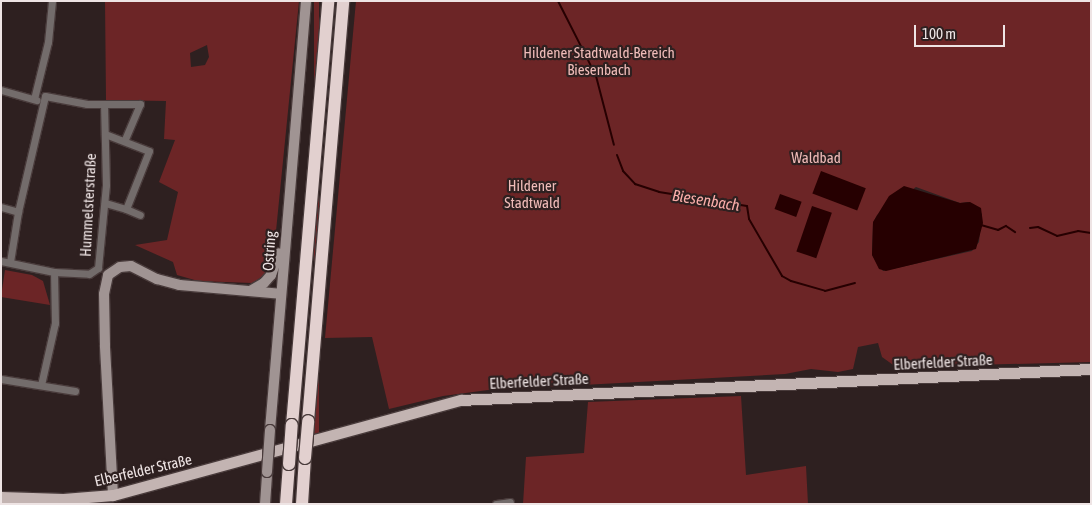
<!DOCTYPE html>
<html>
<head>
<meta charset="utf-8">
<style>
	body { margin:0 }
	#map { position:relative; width:1092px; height:505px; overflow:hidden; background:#2e2020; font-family:"Asap Condensed",sans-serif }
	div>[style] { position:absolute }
	.green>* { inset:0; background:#6c2526; transform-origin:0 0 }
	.water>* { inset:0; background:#260001; transform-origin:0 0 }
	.stream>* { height:2px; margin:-1px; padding:0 1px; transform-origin:1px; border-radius:1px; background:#260001 }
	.roads { filter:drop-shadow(1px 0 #493b3b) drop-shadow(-1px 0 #493b3b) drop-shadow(0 1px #493b3b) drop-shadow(0 -1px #493b3b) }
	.street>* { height:7px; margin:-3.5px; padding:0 3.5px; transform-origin:3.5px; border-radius:3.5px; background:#736c6b }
	.secondary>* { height:10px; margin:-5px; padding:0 5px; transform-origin:5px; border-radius:5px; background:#a09493 }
	.primary>* { height:11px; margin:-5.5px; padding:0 5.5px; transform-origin:5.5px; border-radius:5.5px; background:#c3b4b2 }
	.highway>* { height:12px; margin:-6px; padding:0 6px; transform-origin:6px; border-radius:6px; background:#e2d0cf }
	.bridges { filter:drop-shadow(1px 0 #493b3b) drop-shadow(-1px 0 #493b3b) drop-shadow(0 1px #493b3b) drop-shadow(0 -1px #493b3b) }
	.secondary-bridge>* { height:10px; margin:-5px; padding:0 5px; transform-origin:5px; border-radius:5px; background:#a09493 }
	.highway-bridge>* { height:12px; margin:-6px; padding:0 6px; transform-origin:6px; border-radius:6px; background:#e2d0cf }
	span { translate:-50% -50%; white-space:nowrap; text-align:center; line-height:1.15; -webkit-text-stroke:4.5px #2e2020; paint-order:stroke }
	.park-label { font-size:15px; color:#efbbb8 }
	.street-label { font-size:15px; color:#eee4e4 }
	.water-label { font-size:16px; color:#faada9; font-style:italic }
	.frame { position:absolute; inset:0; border:2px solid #eee4e4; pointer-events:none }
	.scale { position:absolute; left:914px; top:25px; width:91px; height:22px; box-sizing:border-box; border:2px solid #eee4e4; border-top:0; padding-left:6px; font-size:15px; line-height:18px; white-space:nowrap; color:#eee4e4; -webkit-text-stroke:4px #2e2020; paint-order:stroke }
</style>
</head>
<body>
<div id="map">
	<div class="green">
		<div style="clip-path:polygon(evenodd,105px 1px,299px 1px,273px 261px,265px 275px,252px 283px,198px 281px,177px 275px,173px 262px,135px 245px,167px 240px,178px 192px,159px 182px,175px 140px,164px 139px,166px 101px,106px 100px,105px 1px,207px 45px,209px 57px,205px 65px,191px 67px,190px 53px,207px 45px)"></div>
		<div style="left:314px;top:1px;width:5px;height:440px"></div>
		<div style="clip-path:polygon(evenodd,356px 1px,1091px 1px,1091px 362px,896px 367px,882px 357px,878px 343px,858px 347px,853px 369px,838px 372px,811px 369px,785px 374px,488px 390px,443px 396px,389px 409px,372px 337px,325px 338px,356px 1px,916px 187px,960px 203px,968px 202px,982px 214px,979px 242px,972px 251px,883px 271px,872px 255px,873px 223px,877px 215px,916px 187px)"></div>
		<div style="clip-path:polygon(5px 270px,32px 275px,43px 281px,50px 305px,1px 297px)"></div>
		<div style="clip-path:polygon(741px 396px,746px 475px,806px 466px,808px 504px,523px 504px,526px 457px,584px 453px,588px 402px)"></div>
	</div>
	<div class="water">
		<div style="left:821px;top:171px;width:48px;height:24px;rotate:21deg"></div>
		<div style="clip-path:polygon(904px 186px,960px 203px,970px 202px,981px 208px,983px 223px,976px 249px,886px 271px,879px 269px,872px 255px,873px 222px,889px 196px)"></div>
		<div style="left:780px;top:194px;width:23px;height:16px;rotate:20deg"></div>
		<div style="left:812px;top:206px;width:21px;height:48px;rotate:19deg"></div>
	</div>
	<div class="stream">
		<div style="left:558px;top:1px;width:84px;rotate:63.1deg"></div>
		<div style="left:596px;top:76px;width:71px;rotate:75.4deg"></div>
		<div style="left:617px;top:155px;width:17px;rotate:69deg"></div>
		<div style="left:623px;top:171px;width:18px;rotate:47deg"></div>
		<div style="left:635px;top:184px;width:25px;rotate:18deg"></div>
		<div style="left:659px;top:192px;width:89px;rotate:9deg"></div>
		<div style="left:747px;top:206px;width:13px;rotate:81deg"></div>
		<div style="left:749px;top:219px;width:66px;rotate:59.9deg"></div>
		<div style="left:782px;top:276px;width:10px;rotate:29deg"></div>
		<div style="left:791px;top:281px;width:35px;rotate:16deg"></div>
		<div style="left:825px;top:291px;width:31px;rotate:-15deg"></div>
		<div style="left:981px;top:225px;width:18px;rotate:16deg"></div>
		<div style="left:998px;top:230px;width:9px;rotate:-27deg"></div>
		<div style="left:1006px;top:226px;width:11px;rotate:34deg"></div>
		<div style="left:1030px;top:228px;width:8px;rotate:-7deg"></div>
		<div style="left:1038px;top:227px;width:21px;rotate:25deg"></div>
		<div style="left:1057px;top:236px;width:22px;rotate:-13deg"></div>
		<div style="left:1078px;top:231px;width:13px;rotate:9deg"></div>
	</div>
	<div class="roads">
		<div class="street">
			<div style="left:1px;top:90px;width:37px;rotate:16deg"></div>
			<div style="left:34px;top:99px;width:59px;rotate:-76.2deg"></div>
			<div style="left:48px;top:42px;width:41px;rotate:-84.4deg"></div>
			<div style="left:105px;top:134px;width:47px;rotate:21.1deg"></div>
			<div style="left:149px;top:151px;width:62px;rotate:111.6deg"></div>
			<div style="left:126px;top:209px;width:22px;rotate:-164deg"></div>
			<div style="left:1px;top:207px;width:18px;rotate:16deg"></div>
			<div style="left:126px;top:209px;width:15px;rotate:23deg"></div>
			<div style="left:1px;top:261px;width:54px;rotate:11.7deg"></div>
			<div style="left:54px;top:272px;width:35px;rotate:3deg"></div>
			<div style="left:89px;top:274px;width:11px;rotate:-34deg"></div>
			<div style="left:98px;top:268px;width:83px;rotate:-84.5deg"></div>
			<div style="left:106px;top:185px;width:81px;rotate:-91.4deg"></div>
			<div style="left:10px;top:262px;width:51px;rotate:-80.9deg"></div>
			<div style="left:18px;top:212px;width:119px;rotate:-76.9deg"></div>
			<div style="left:45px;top:96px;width:43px;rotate:10.8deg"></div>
			<div style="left:87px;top:104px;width:53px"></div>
			<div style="left:140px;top:104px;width:38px;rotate:113deg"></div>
			<div style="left:1px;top:379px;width:75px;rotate:9.2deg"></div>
			<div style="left:41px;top:385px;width:64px;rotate:-77.3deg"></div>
			<div style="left:55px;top:323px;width:51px;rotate:-91.1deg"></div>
			<div style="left:496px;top:504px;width:14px;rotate:-8deg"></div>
		</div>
		<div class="secondary">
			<div style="left:250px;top:291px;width:16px;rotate:-30deg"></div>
			<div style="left:264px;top:283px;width:11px;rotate:-49deg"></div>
			<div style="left:271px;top:275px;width:23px;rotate:-70deg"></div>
			<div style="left:270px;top:430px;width:431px;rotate:-85.2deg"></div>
			<div style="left:113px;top:495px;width:150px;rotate:-93.1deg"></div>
			<div style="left:105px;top:345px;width:51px;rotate:-91.1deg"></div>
			<div style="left:104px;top:294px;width:19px;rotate:-78deg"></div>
			<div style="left:108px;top:275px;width:14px;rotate:-34deg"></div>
			<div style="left:120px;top:267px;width:11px;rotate:-5deg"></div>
			<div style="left:131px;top:266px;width:29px;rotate:27deg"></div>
			<div style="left:157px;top:279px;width:23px;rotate:15deg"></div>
			<div style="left:179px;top:285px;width:102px;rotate:5deg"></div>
			<div style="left:265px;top:504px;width:32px;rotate:-86deg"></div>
		</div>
		<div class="primary">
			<div style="left:1px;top:497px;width:62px;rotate:1.8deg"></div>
			<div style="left:63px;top:499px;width:50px;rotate:-4.6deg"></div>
			<div style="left:113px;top:495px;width:361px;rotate:-15.3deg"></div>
			<div style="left:461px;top:400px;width:631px;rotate:-2.82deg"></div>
		</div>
		<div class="highway">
			<div style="left:308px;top:421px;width:421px;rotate:-85.2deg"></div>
			<div style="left:292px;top:425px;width:426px;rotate:-85.1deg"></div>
			<div style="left:286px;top:504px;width:40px;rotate:-85.7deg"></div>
			<div style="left:302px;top:504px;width:46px;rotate:-86.3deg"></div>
		</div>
	</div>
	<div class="bridges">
		<div class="secondary-bridge">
			<div style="left:267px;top:472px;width:42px;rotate:-85.9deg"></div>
		</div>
		<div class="highway-bridge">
			<div style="left:305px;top:458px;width:37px;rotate:-85deg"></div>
			<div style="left:289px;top:464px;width:39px;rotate:-86deg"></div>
		</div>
	</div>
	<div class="park-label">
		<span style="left:599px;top:61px">Hildener Stadtwald-Bereich<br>Biesenbach</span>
		<span style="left:816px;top:158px">Waldbad</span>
		<span style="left:532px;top:194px">Hildener<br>Stadtwald</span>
	</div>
	<div class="street-label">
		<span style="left:88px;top:205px;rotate:-87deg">Hummelsterstraße</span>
		<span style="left:269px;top:251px;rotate:-86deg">Ostring</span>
		<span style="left:943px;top:362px;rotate:-3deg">Elberfelder Straße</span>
		<span style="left:539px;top:381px;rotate:-3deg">Elberfelder Straße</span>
		<span style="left:143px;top:470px;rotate:-13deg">Elberfelder Straße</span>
	</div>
	<div class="water-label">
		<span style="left:706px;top:200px;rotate:9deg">Biesenbach</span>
	</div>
	<div class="frame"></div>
	<div class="scale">100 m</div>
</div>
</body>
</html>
